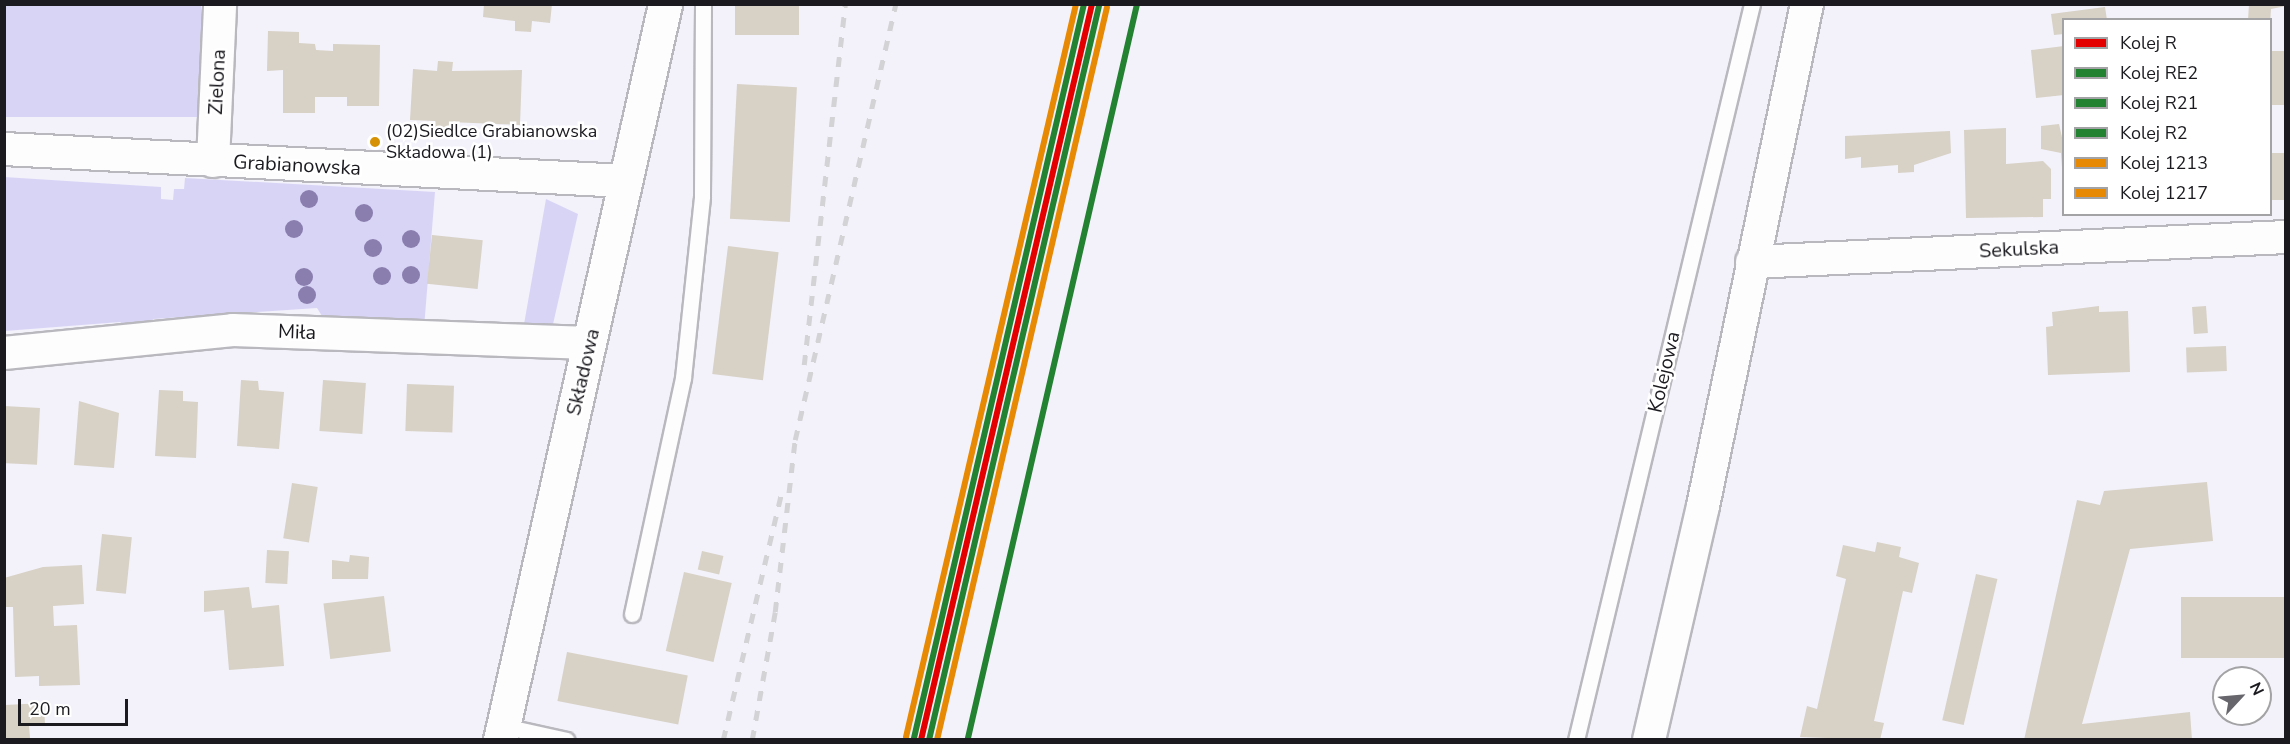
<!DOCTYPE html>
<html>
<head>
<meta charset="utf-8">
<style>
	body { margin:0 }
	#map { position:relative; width:2290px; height:744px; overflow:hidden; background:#f3f2fa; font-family:"Nunito Sans",sans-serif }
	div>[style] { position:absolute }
	.green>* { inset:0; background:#d8d4f6; transform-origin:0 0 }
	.building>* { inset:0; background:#d7d1c6; transform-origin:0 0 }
	.roads { filter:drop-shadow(2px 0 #b9b8be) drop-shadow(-2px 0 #b9b8be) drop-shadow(0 2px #b9b8be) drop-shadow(0 -2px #b9b8be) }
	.service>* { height:15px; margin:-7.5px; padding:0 7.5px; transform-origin:7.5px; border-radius:7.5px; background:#fdfdfe }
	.minor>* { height:32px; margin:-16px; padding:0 16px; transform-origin:16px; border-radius:16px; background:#fdfdfe }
	.secondary>* { height:33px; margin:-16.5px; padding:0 16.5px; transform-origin:16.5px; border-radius:16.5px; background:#fdfdfe }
	.rail>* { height:4.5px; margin-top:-2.25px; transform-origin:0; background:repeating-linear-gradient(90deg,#d3d2d5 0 10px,transparent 0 20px) }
	.rail-1>* { height:6px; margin:-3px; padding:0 3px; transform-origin:3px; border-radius:3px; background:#e50000 }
	.rail-2>* { height:6px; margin:-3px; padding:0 3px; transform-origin:3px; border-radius:3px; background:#238132 }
	.rail-3>* { height:6px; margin:-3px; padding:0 3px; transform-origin:3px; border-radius:3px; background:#238132 }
	.rail-4>* { height:6px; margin:-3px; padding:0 3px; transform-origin:3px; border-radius:3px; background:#238132 }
	.rail-5>* { height:6px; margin:-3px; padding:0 3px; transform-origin:3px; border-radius:3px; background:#e88903 }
	.rail-6>* { height:6px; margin:-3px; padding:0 3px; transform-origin:3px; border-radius:3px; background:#e88903 }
	.trees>* { width:18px; height:18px; margin:-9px; border-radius:50%; background:#8a7eae }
	.dots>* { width:16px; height:16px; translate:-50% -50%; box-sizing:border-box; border:3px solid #fff; border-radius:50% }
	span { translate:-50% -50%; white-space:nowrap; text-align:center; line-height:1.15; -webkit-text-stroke:5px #fff; paint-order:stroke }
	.bus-label { font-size:18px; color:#1a1a1f }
	.left { translate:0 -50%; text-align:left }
	.street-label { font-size:20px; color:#1a1a1f }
	.frame { position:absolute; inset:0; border:6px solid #1a1a1f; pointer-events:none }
	.legend { position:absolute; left:2062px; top:18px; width:210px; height:198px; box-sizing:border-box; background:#fff; border:2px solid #a3a3a5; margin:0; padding:8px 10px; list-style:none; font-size:18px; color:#1a1a1f }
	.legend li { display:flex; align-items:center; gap:12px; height:30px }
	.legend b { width:30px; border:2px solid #a3a3a5 }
	.north { position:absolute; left:2212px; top:666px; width:60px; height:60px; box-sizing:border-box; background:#fff; border:2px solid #a3a3a5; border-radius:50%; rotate:64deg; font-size:16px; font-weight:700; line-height:24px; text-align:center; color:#1a1a1f }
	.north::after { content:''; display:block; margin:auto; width:21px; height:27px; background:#66666c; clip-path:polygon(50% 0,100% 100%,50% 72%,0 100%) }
	.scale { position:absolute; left:18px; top:699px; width:110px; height:27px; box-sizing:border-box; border:3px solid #1a1a1f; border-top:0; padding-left:8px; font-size:18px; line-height:21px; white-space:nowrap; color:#1a1a1f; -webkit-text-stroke:4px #fff; paint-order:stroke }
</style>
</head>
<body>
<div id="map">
	<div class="green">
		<div style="left:4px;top:5px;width:197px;height:112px"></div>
		<div style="clip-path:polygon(4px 177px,161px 187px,161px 199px,173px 200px,174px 189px,184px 189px,185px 178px,435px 192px,424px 328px,327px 324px,317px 308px,153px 319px,146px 331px,131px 331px,120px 322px,5px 331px)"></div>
		<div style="clip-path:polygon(546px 199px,578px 214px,551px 333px,523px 330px)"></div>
	</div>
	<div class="building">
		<div style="clip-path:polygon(484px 4px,552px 4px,550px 23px,532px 21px,531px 32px,515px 31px,515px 21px,483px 17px)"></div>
		<div style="left:735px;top:4px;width:64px;height:31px"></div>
		<div style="clip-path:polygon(2249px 4px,2286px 4px,2286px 6px,2271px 9px,2270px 25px,2270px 20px,2248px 20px)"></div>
		<div style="clip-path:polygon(2105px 7px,2107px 20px,2064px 20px,2064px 34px,2054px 35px,2051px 14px)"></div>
		<div style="clip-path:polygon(268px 31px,299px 32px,299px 43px,315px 44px,316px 50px,333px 51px,333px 44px,380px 45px,379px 106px,347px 106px,347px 97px,315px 97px,315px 113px,283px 113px,283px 70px,267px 71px)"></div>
		<div style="clip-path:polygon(2064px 46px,2064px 95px,2036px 98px,2031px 50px)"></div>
		<div style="left:2286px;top:51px;width:54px;height:16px;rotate:90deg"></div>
		<div style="clip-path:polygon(438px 61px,453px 62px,452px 71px,522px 70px,520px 125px,449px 122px,449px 130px,435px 129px,435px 121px,410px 120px,413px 69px,437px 71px)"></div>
		<div style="left:737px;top:84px;width:60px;height:135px;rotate:3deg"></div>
		<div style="clip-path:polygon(2059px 124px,2064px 146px,2064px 196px,2061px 153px,2041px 149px,2041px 126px)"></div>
		<div style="clip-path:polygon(2006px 128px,2006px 164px,2043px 161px,2051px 169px,2051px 199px,2043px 199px,2043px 217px,1966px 218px,1964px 130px)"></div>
		<div style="clip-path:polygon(1950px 131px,1951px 153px,1914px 165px,1914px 172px,1898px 173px,1898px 165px,1861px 168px,1861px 157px,1845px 159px,1845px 136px)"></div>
		<div style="left:2286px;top:153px;width:47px;height:16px;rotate:90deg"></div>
		<div style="left:432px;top:235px;width:51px;height:49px;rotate:6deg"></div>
		<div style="left:728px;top:246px;width:51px;height:129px;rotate:7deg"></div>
		<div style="clip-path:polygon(2099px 306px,2099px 312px,2128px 311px,2130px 372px,2048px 375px,2046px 327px,2053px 326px,2052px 312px)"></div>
		<div style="left:2206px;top:306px;width:27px;height:14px;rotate:86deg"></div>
		<div style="left:2226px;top:346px;width:25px;height:40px;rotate:88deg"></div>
		<div style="clip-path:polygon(241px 380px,258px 381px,259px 390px,284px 392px,279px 449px,237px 446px)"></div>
		<div style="left:323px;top:380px;width:43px;height:51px;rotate:4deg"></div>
		<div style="left:407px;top:384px;width:47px;height:47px;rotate:2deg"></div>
		<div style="clip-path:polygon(159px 390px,183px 391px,183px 401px,198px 402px,196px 458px,155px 456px)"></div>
		<div style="clip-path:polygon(79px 401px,119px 413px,114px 468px,74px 465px)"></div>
		<div style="left:4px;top:406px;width:36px;height:57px;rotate:3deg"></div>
		<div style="clip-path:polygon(2207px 482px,2213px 541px,2130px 549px,2082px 724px,2190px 712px,2192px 740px,2024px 740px,2077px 500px,2100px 505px,2104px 491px)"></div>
		<div style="left:292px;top:483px;width:26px;height:56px;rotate:9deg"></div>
		<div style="left:102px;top:534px;width:30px;height:57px;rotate:6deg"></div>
		<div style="clip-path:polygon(1877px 542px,1901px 547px,1899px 557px,1919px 563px,1912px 593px,1903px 591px,1874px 721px,1884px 723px,1880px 740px,1800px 737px,1807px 706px,1817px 709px,1846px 579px,1836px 576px,1843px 545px,1875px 552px)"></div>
		<div style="left:267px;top:550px;width:22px;height:33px;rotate:3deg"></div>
		<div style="left:702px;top:551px;width:22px;height:19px;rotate:13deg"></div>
		<div style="clip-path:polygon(350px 555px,369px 557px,368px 579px,332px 579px,332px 560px,349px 562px)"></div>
		<div style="clip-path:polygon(82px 565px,84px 604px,53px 606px,54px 626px,77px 625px,80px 685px,39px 686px,39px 676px,15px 677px,13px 607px,4px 607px,4px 578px,43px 567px)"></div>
		<div style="left:684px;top:572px;width:49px;height:81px;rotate:13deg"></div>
		<div style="left:1976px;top:574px;width:22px;height:150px;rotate:13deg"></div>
		<div style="clip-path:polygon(249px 587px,252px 608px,279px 605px,284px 666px,229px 670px,224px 610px,204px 612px,204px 591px)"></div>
		<div style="left:384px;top:596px;width:56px;height:61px;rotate:83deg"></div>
		<div style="left:2286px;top:597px;width:61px;height:105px;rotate:90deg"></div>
		<div style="left:567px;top:652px;width:123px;height:50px;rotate:11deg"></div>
		<div style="clip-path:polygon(44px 703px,45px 725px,29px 726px,30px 738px,6px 739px,5px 705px)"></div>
	</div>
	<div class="roads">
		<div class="service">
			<div style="left:632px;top:614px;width:241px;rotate:-77.8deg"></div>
			<div style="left:683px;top:378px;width:183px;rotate:-84deg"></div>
			<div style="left:702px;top:196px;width:192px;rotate:-89.7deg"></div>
			<div style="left:503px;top:726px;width:65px;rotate:12.5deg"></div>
			<div style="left:1576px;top:740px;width:757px;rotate:-76.55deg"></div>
		</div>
		<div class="minor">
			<div style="left:4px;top:149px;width:622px;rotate:2.95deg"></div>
			<div style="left:213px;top:161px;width:157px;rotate:-87.4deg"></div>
			<div style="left:1752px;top:262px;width:535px;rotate:-2.68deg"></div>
			<div style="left:4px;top:353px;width:230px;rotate:-5.7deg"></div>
			<div style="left:233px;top:330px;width:357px;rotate:2.1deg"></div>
			<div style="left:1649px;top:740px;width:240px;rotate:-77deg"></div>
			<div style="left:1703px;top:506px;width:513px;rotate:-78.3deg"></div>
		</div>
		<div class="secondary">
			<div style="left:500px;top:740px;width:754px;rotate:-77.36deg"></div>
		</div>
	</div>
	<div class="rail">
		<div style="left:804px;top:365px;width:363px;rotate:-83.5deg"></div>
		<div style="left:723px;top:740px;width:252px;rotate:-76.7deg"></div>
		<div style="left:752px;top:740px;width:130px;rotate:-79.8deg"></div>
		<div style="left:775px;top:612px;width:173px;rotate:-83.4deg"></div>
		<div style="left:795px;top:440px;width:448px;rotate:-77deg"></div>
	</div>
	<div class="rail-1">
		<div style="left:921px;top:740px;width:756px;rotate:-76.92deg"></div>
	</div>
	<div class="rail-2">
		<div style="left:929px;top:740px;width:753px;rotate:-76.96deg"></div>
	</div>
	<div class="rail-3">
		<div style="left:968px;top:738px;width:753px;rotate:-77.03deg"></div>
	</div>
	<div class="rail-4">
		<div style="left:914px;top:738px;width:753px;rotate:-76.96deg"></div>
	</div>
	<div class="rail-5">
		<div style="left:937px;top:740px;width:752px;rotate:-76.94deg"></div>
	</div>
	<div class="rail-6">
		<div style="left:906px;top:737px;width:752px;rotate:-76.94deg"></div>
	</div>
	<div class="trees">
		<div style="left:309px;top:199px"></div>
		<div style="left:364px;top:213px"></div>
		<div style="left:294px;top:229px"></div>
		<div style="left:411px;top:239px"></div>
		<div style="left:373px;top:248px"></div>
		<div style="left:411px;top:275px"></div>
		<div style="left:382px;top:276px"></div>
		<div style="left:304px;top:277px"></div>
		<div style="left:307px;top:295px"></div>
	</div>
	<div class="dots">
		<div style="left:375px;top:142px;background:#d69105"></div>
	</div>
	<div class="bus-label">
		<span class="left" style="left:386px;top:142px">(02)Siedlce Grabianowska<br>Składowa (1)</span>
	</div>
	<div class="street-label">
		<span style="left:217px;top:82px;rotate:-87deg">Zielona</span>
		<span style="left:297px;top:165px;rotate:3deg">Grabianowska</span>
		<span style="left:2019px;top:249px;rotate:-3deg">Sekulska</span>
		<span style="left:297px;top:332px;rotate:2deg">Miła</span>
		<span style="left:583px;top:372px;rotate:-77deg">Składowa</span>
		<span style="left:1664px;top:372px;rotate:-77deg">Kolejowa</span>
	</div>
	<div class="frame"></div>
	<ul class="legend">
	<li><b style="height:8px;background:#e50000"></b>Kolej R</li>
	<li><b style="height:8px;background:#238132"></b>Kolej RE2</li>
	<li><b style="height:8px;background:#238132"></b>Kolej R21</li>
	<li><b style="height:8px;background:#238132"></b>Kolej R2</li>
	<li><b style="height:8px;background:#e88903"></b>Kolej 1213</li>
	<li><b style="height:8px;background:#e88903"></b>Kolej 1217</li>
	</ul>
	<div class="north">N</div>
	<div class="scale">20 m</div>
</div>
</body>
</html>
